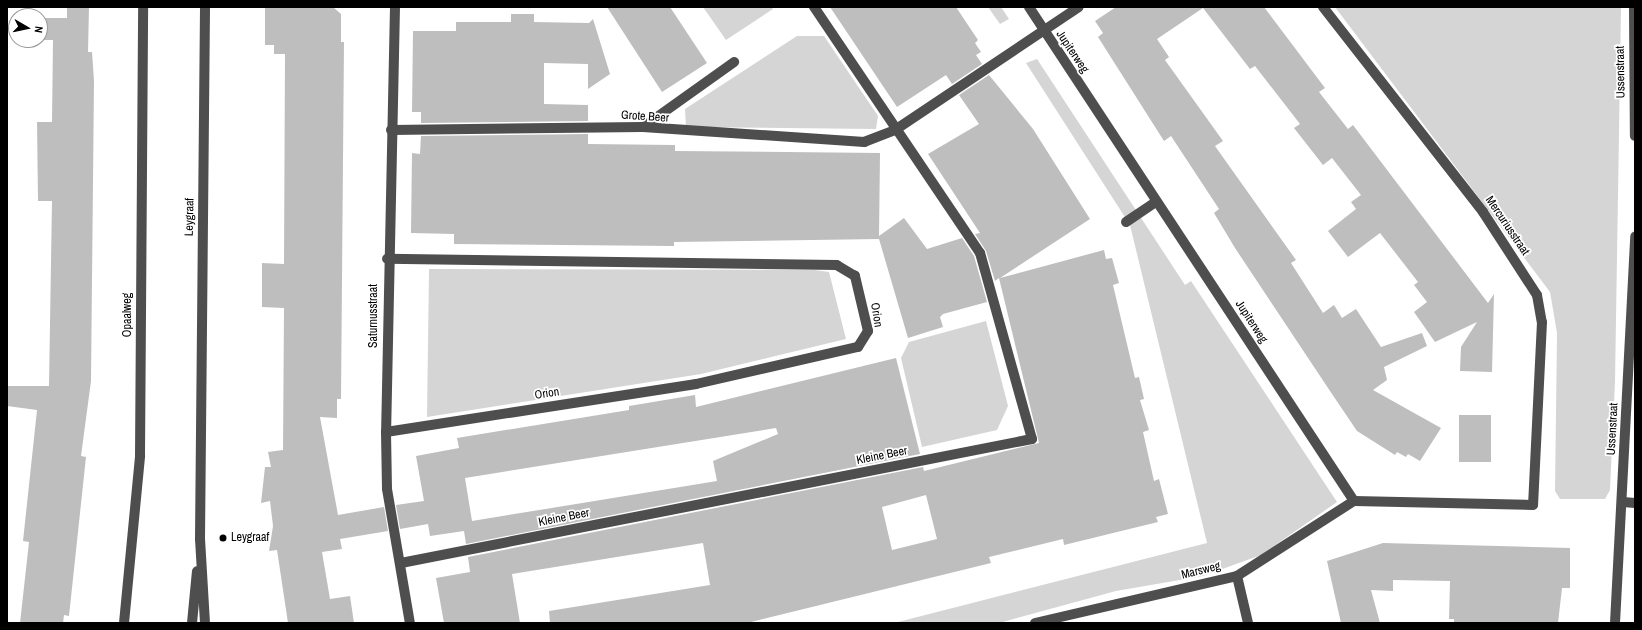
<!DOCTYPE html>
<html>
<head>
<meta charset="utf-8">
<style>
	body { margin:0 }
	#map { position:relative; width:1642px; height:630px; overflow:hidden; background:#fff; font-family:"Archivo Narrow",sans-serif }
	div>[style] { position:absolute }
	.green>* { inset:0; background:#d5d5d5 }
	.building>* { inset:0; background:#bebebe; transform-origin:0 0 }
	.minor>* { height:10px; margin:-5px; padding:0 5px; transform-origin:5px; border-radius:5px; background:#4e4e4e }
	.dots>* { width:11px; height:11px; translate:-50% -50%; box-sizing:border-box; border:2px solid #fff; border-radius:50% }
	span { translate:-50% -50%; white-space:nowrap; text-align:center; line-height:1.15; -webkit-text-stroke:3.5px #fff; paint-order:stroke }
	.street-label { font-size:12px; color:#000 }
	.poi-label { font-size:12px; color:#000 }
	.left { translate:0 -50%; text-align:left }
	.frame { position:absolute; inset:0; border:8px solid #000; pointer-events:none }
	.north { position:absolute; left:8px; top:8px; width:40px; height:40px; box-sizing:border-box; background:#fff; border:1px solid #999; border-radius:50%; rotate:99deg; font-size:11px; font-weight:700; line-height:16px; text-align:center; color:#000 }
	.north::after { content:''; display:block; margin:auto; width:14px; height:18px; background:#000; clip-path:polygon(50% 0,100% 100%,50% 72%,0 100%) }
</style>
</head>
<body>
<div id="map">
	<div class="green">
		<div style="clip-path:polygon(703px 7px,772px 7px,773px 9px,726px 40px)"></div>
		<div style="clip-path:polygon(988px 7px,1001px 7px,1009px 19px,1000px 24px)"></div>
		<div style="clip-path:polygon(1335px 7px,1621px 7px,1615px 382px,1610px 490px,1605px 499px,1560px 499px,1555px 491px,1557px 333px,1550px 292px)"></div>
		<div style="clip-path:polygon(797px 36px,824px 36px,878px 116px,876px 129px,686px 127px,685px 109px)"></div>
		<div style="clip-path:polygon(1037px 59px,1185px 285px,1191px 281px,1337px 502px,1261px 555px,1203px 576px,1116px 591px,999px 623px,894px 623px,1207px 543px,1130px 225px,1026px 63px)"></div>
		<div style="clip-path:polygon(429px 269px,814px 270px,829px 272px,846px 339px,701px 374px,427px 417px)"></div>
		<div style="clip-path:polygon(986px 321px,1008px 406px,997px 430px,922px 447px,901px 358px,909px 342px)"></div>
	</div>
	<div class="building">
		<div style="clip-path:polygon(67px 7px,89px 7px,88px 52px,92px 52px,94px 81px,91px 381px,81px 456px,86px 457px,69px 616px,64px 615px,63px 623px,20px 623px,29px 542px,23px 541px,37px 410px,7px 406px,7px 386px,49px 386px,52px 201px,38px 201px,37px 122px,52px 122px,53px 40px,40px 40px,40px 18px,67px 18px)"></div>
		<div style="clip-path:polygon(265px 7px,333px 7px,341px 14px,341px 42px,344px 42px,341px 399px,337px 399px,337px 418px,320px 417px,338px 515px,384px 507px,388px 531px,340px 539px,342px 549px,322px 552px,330px 599px,350px 596px,354px 623px,288px 623px,277px 550px,269px 551px,273px 526px,270px 501px,261px 503px,265px 467px,271px 467px,268px 452px,283px 450px,284px 308px,262px 307px,262px 263px,284px 264px,285px 54px,274px 54px,274px 45px,265px 45px)"></div>
		<div style="clip-path:polygon(607px 7px,670px 7px,707px 63px,662px 92px)"></div>
		<div style="clip-path:polygon(830px 7px,956px 7px,978px 40px,975px 43px,981px 52px,976px 55px,982px 64px,952px 84px,946px 75px,897px 107px)"></div>
		<div style="clip-path:polygon(1116px 7px,1264px 7px,1325px 88px,1319px 92px,1348px 129px,1353px 125px,1488px 303px,1494px 294px,1492px 372px,1460px 371px,1461px 347px,1477px 322px,1435px 342px,1414px 312px,1427px 302px,1414px 285px,1418px 282px,1380px 233px,1348px 257px,1328px 231px,1356px 209px,1351px 202px,1361px 195px,1332px 158px,1323px 165px,1294px 128px,1300px 124px,1255px 66px,1250px 69px,1203px 8px,1157px 39px,1169px 57px,1165px 60px,1223px 141px,1215px 146px,1296px 260px,1291px 263px,1323px 313px,1334px 305px,1342px 318px,1356px 309px,1381px 347px,1422px 333px,1427px 346px,1384px 367px,1387px 380px,1373px 390px,1441px 428px,1420px 461px,1408px 454px,1406px 457px,1397px 452px,1395px 455px,1357px 431px,1332px 394px,1235px 248px,1214px 213px,1219px 209px,1171px 136px,1164px 141px,1098px 37px,1103px 33px,1095px 21px)"></div>
		<div style="clip-path:polygon(511px 14px,534px 14px,534px 22px,589px 23px,593px 19px,610px 74px,588px 89px,588px 64px,544px 63px,544px 104px,588px 105px,588px 121px,421px 123px,421px 112px,412px 112px,413px 31px,456px 31px,456px 22px,511px 22px)"></div>
		<div style="clip-path:polygon(evenodd,989px 75px,1033px 129px,1090px 219px,1000px 278px,1104px 250px,1106px 259px,1112px 258px,1119px 283px,1113px 285px,1135px 378px,1139px 377px,1144px 399px,1140px 400px,1149px 430px,1143px 432px,1154px 481px,1159px 479px,1168px 514px,1156px 517px,1158px 522px,1064px 545px,1063px 539px,989px 557px,991px 563px,747px 623px,550px 623px,549px 611px,710px 585px,703px 543px,512px 574px,520px 623px,444px 623px,436px 578px,470px 572px,468px 557px,923px 467px,924px 471px,1039px 443px,999px 278px,995px 281px,986px 251px,975px 234px,980px 233px,928px 154px,979px 124px,959px 95px,989px 75px,926px 495px,937px 539px,892px 550px,882px 507px,926px 495px)"></div>
		<div style="clip-path:polygon(588px 134px,588px 144px,675px 145px,675px 151px,880px 153px,879px 236px,904px 218px,927px 249px,962px 238px,974px 256px,987px 302px,943px 314px,940px 317px,943px 327px,908px 338px,879px 239px,674px 242px,674px 246px,454px 244px,454px 234px,411px 233px,412px 153px,420px 154px,421px 136px)"></div>
		<div style="clip-path:polygon(evenodd,896px 358px,920px 454px,466px 544px,464px 531px,430px 536px,428px 524px,400px 529px,396px 505px,424px 501px,416px 456px,459px 448px,457px 438px,629px 410px,629px 406px,695px 395px,696px 407px,896px 358px,776px 428px,778px 434px,713px 461px,717px 481px,472px 521px,465px 478px,776px 428px)"></div>
		<div style="left:1459px;top:415px;width:32px;height:47px"></div>
		<div style="clip-path:polygon(1383px 543px,1570px 548px,1570px 588px,1562px 588px,1558px 623px,1454px 623px,1454px 619px,1449px 619px,1450px 581px,1393px 580px,1393px 591px,1371px 590px,1380px 623px,1341px 623px,1327px 561px)"></div>
	</div>
	<div class="minor">
		<div style="left:395px;top:7px;width:425px;rotate:91.2deg"></div>
		<div style="left:386px;top:432px;width:57px;rotate:89deg"></div>
		<div style="left:387px;top:489px;width:136px;rotate:80.3deg"></div>
		<div style="left:1029px;top:7px;width:591px;rotate:56.66deg"></div>
		<div style="left:1323px;top:7px;width:260px;rotate:52deg"></div>
		<div style="left:1483px;top:212px;width:99px;rotate:57deg"></div>
		<div style="left:1537px;top:295px;width:27px;rotate:80deg"></div>
		<div style="left:1542px;top:322px;width:183px;rotate:92.8deg"></div>
		<div style="left:1533px;top:505px;width:179px;rotate:-178.7deg"></div>
		<div style="left:1634px;top:7px;width:129px;rotate:89.6deg"></div>
		<div style="left:643px;top:127px;width:112px;rotate:-35.5deg"></div>
		<div style="left:391px;top:130px;width:252px;rotate:-0.7deg"></div>
		<div style="left:643px;top:127px;width:222px;rotate:3.9deg"></div>
		<div style="left:864px;top:142px;width:33px;rotate:-21deg"></div>
		<div style="left:895px;top:130px;width:221px;rotate:-33.8deg"></div>
		<div style="left:1126px;top:222px;width:36px;rotate:-34deg"></div>
		<div style="left:386px;top:432px;width:314px;rotate:-8.8deg"></div>
		<div style="left:696px;top:384px;width:166px;rotate:-12.9deg"></div>
		<div style="left:858px;top:347px;width:19px;rotate:-58deg"></div>
		<div style="left:868px;top:331px;width:57px;rotate:-103.3deg"></div>
		<div style="left:855px;top:276px;width:21px;rotate:-149deg"></div>
		<div style="left:837px;top:265px;width:450px;rotate:-179.2deg"></div>
		<div style="left:1623px;top:502px;width:12px;rotate:5deg"></div>
		<div style="left:401px;top:563px;width:643px;rotate:-11.12deg"></div>
		<div style="left:1032px;top:439px;width:193px;rotate:-105.6deg"></div>
		<div style="left:980px;top:253px;width:297px;rotate:-124deg"></div>
		<div style="left:1237px;top:576px;width:48px;rotate:76.8deg"></div>
		<div style="left:124px;top:623px;width:168px;rotate:-84.5deg"></div>
		<div style="left:140px;top:456px;width:449px;rotate:-89.6deg"></div>
		<div style="left:192px;top:623px;width:52px;rotate:-84.5deg"></div>
		<div style="left:205px;top:623px;width:84px;rotate:-93.4deg"></div>
		<div style="left:200px;top:539px;width:532px;rotate:-89.46deg"></div>
		<div style="left:1035px;top:623px;width:207px;rotate:-13.1deg"></div>
		<div style="left:1237px;top:576px;width:139px;rotate:-32.7deg"></div>
		<div style="left:1615px;top:623px;width:387px;rotate:-87deg"></div>
	</div>
	<div class="dots">
		<div style="left:223px;top:538px;background:#000"></div>
	</div>
	<div class="street-label">
		<span style="left:1072px;top:52px;rotate:56deg">Jupiterweg</span>
		<span style="left:1621px;top:72px;rotate:-91deg">Ussenstraat</span>
		<span style="left:645px;top:117px;rotate:4deg">Grote Beer</span>
		<span style="left:190px;top:217px;rotate:-89deg">Leygraaf</span>
		<span style="left:1507px;top:226px;rotate:56deg">Mercuriusstraat</span>
		<span style="left:128px;top:315px;rotate:-90deg">Opaalweg</span>
		<span style="left:876px;top:315px;rotate:81deg">Orion</span>
		<span style="left:374px;top:316px;rotate:-90deg">Saturnusstraat</span>
		<span style="left:1251px;top:322px;rotate:57deg">Jupiterweg</span>
		<span style="left:547px;top:394px;rotate:-9deg">Orion</span>
		<span style="left:1613px;top:429px;rotate:-87deg">Ussenstraat</span>
		<span style="left:882px;top:456px;rotate:-11deg">Kleine Beer</span>
		<span style="left:564px;top:518px;rotate:-11deg">Kleine Beer</span>
		<span style="left:1201px;top:571px;rotate:-14deg">Marsweg</span>
	</div>
	<div class="poi-label">
		<span class="left" style="left:231px;top:538px">Leygraaf</span>
	</div>
	<div class="frame"></div>
	<div class="north">N</div>
</div>
</body>
</html>
